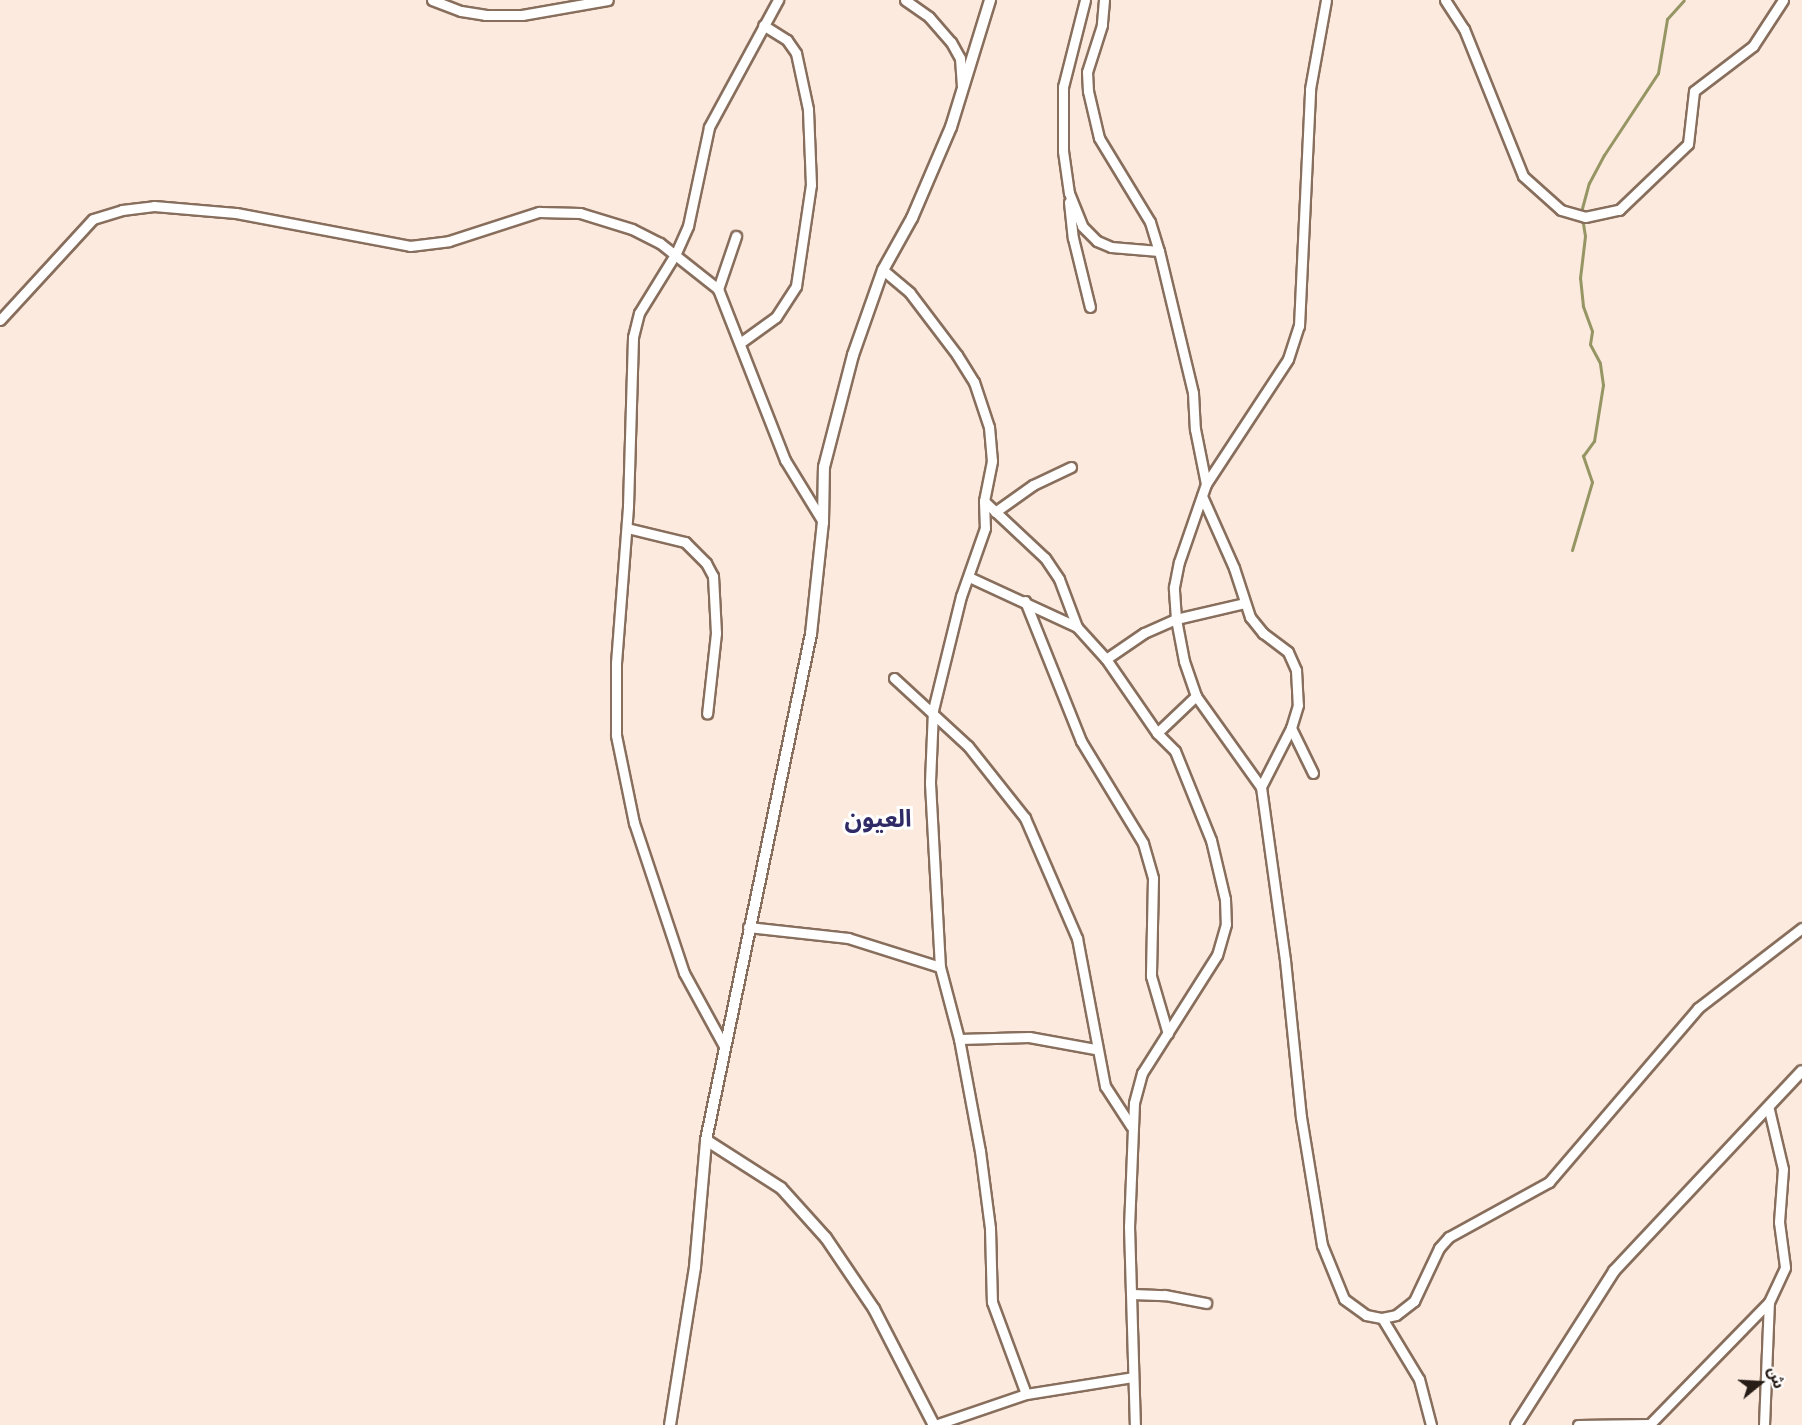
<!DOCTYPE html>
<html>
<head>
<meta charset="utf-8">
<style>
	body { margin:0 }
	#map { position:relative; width:1802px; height:1425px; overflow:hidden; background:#fceade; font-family:"Asap Condensed","Noto Sans Arabic",sans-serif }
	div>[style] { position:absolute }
	.stream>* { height:3px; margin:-1.5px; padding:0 1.5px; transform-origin:1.5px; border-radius:1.5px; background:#959664 }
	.roads { filter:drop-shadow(2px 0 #886e5c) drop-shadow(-2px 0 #886e5c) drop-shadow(0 2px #886e5c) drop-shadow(0 -2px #886e5c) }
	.minor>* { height:9px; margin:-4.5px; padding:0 4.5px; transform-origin:4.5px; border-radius:4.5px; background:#fff }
	.tertiary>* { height:10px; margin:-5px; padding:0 5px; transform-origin:5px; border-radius:5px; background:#fff }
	span { translate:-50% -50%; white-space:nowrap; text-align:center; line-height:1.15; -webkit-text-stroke:6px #fff; paint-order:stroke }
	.quarter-label { font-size:24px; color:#302b66; font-weight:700 }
	.north { position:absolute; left:1730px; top:1353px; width:60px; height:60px; -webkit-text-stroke:4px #fff; paint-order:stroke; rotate:72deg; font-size:16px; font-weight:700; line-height:24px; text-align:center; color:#281d16 }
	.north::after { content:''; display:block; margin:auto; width:21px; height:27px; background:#281d16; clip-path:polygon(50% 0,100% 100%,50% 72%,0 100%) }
</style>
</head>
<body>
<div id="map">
	<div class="stream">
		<div style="left:1572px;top:550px;width:71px;rotate:-73.6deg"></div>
		<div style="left:1592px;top:482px;width:28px;rotate:-109deg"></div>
		<div style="left:1583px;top:456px;width:19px;rotate:-54deg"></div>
		<div style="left:1594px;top:441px;width:57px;rotate:-80.9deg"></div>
		<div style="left:1603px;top:385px;width:22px;rotate:-98deg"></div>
		<div style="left:1600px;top:363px;width:21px;rotate:-118deg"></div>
		<div style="left:1590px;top:344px;width:13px;rotate:-81deg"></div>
		<div style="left:1592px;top:331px;width:27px;rotate:-110deg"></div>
		<div style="left:1583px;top:306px;width:28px;rotate:-96deg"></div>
		<div style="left:1580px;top:278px;width:42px;rotate:-83.2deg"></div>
		<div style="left:1585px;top:236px;width:24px;rotate:-99deg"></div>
		<div style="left:1581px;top:212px;width:30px;rotate:-75deg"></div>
		<div style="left:1589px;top:183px;width:32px;rotate:-62deg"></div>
		<div style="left:1604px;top:155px;width:98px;rotate:-56.6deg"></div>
		<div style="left:1658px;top:73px;width:55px;rotate:-80.5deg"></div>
		<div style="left:1667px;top:19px;width:25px;rotate:-48deg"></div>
	</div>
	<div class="roads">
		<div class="minor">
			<div style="left:432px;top:0;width:31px;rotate:21deg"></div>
			<div style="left:461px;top:11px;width:24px;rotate:9deg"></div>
			<div style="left:485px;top:15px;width:37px"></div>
			<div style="left:522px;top:15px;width:87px;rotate:-9.9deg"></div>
			<div style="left:905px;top:0;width:29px;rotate:35deg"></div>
			<div style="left:929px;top:17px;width:33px;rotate:49deg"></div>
			<div style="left:951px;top:42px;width:18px;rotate:61deg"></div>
			<div style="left:960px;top:58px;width:30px;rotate:86deg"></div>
			<div style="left:1085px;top:0;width:90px;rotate:104.2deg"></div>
			<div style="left:1063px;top:87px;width:64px;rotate:90deg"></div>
			<div style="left:1063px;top:151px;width:42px;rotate:81.9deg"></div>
			<div style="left:1069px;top:193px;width:35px;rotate:68deg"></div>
			<div style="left:1082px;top:226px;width:21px;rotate:45deg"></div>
			<div style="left:1097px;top:241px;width:15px;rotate:23deg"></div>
			<div style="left:1111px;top:247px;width:48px;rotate:4.8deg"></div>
			<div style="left:1104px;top:0;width:25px;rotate:95deg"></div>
			<div style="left:1102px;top:25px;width:49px;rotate:107.7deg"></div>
			<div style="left:1087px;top:72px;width:19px;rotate:87deg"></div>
			<div style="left:1088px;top:91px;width:48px;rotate:76.8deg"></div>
			<div style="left:1099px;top:138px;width:98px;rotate:58.7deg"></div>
			<div style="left:1150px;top:222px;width:30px;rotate:73deg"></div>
			<div style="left:1159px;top:251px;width:146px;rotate:76.5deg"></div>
			<div style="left:1193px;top:393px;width:36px;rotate:87deg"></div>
			<div style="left:1195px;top:429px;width:56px;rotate:78.7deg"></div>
			<div style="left:1445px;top:0;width:35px;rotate:57deg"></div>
			<div style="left:1464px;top:29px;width:158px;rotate:68.1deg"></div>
			<div style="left:1523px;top:176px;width:51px;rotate:41.8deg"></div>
			<div style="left:1561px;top:210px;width:25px;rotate:16deg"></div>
			<div style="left:1585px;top:217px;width:35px;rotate:-12deg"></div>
			<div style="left:1619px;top:210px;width:95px;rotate:-43.7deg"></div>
			<div style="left:1688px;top:144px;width:53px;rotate:-83.5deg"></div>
			<div style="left:1694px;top:91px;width:74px;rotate:-37.3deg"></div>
			<div style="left:1753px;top:46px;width:55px;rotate:-56.9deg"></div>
			<div style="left:1069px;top:202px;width:36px;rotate:84deg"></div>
			<div style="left:1073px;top:238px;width:71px;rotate:76.2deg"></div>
			<div style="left:883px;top:270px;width:35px;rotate:40deg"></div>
			<div style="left:910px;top:293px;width:78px;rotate:52.8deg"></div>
			<div style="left:957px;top:355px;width:32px;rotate:58deg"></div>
			<div style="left:974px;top:382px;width:47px;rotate:71.6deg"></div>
			<div style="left:989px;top:427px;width:34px;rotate:85deg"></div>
			<div style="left:992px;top:461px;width:41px;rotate:101.3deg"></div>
			<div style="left:984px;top:501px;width:27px;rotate:88deg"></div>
			<div style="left:985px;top:528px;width:72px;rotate:109.4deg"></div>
			<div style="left:961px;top:596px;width:117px;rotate:103.8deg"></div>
			<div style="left:933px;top:710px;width:73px;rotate:92.4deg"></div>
			<div style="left:930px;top:783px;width:184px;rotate:86.9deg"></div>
			<div style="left:940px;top:967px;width:74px;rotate:75.2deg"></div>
			<div style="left:959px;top:1039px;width:114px;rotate:79.4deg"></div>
			<div style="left:980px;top:1151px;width:78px;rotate:82.6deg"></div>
			<div style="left:990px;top:1228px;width:74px;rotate:88.5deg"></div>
			<div style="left:992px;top:1302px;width:98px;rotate:69.7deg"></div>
			<div style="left:718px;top:289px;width:56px;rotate:-71.2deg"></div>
			<div style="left:0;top:320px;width:137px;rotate:-47.4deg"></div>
			<div style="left:93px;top:219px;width:30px;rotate:-17deg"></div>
			<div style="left:122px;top:210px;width:32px;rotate:-7deg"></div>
			<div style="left:154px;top:206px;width:82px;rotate:4.9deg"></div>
			<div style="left:236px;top:213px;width:177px;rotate:10.7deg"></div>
			<div style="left:410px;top:246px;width:39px;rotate:-7deg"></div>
			<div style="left:449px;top:241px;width:95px;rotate:-17.9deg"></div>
			<div style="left:539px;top:212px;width:41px;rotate:1.4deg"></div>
			<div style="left:580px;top:213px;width:54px;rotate:17.1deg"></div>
			<div style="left:632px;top:229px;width:31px;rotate:27deg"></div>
			<div style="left:660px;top:243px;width:74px;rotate:38.4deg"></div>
			<div style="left:718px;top:289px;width:184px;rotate:68.6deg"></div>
			<div style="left:785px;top:460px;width:73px;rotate:58.5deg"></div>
			<div style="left:740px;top:343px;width:44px;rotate:-35.8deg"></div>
			<div style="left:776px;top:317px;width:37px;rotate:-57deg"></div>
			<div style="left:796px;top:286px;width:102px;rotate:-81.6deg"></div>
			<div style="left:811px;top:185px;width:76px;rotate:-92.3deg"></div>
			<div style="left:808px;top:109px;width:57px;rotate:-102.1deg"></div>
			<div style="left:796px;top:53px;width:16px;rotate:-125deg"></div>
			<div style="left:787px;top:40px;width:28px;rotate:-148deg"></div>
			<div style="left:1202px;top:496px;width:79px;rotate:66deg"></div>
			<div style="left:1234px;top:568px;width:52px;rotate:71.9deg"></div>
			<div style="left:1250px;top:617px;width:21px;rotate:51deg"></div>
			<div style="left:1263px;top:633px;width:31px;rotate:37deg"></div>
			<div style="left:1288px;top:652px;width:20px;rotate:66deg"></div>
			<div style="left:1296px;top:670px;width:35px;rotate:87deg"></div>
			<div style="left:1298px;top:705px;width:24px;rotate:107deg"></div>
			<div style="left:1291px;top:728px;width:66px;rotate:117deg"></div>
			<div style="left:984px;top:501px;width:83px;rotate:43.1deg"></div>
			<div style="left:1045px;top:558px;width:25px;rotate:56deg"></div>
			<div style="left:1059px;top:579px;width:51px;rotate:69.4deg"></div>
			<div style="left:1077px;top:627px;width:43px;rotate:47.8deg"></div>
			<div style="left:1106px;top:659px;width:90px;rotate:55.4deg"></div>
			<div style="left:1157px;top:733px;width:25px;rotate:45deg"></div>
			<div style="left:1175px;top:751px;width:96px;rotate:68deg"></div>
			<div style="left:1211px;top:840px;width:61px;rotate:76.7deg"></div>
			<div style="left:1225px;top:899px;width:25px;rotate:88deg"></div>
			<div style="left:1226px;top:924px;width:32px;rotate:106deg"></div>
			<div style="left:1217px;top:955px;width:140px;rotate:122.4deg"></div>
			<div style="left:1142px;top:1073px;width:31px;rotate:105deg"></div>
			<div style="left:1134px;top:1103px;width:123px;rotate:92.3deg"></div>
			<div style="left:1129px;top:1226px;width:199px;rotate:88.3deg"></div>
			<div style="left:995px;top:512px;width:47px;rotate:-35.4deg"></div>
			<div style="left:1033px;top:485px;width:42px;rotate:-25.3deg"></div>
			<div style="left:627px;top:528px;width:60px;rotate:13.6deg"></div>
			<div style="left:685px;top:542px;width:30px;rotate:45deg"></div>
			<div style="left:706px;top:563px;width:15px;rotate:62deg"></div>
			<div style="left:713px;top:576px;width:57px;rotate:87deg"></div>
			<div style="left:716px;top:633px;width:81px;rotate:96.3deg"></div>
			<div style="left:969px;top:577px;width:119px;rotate:24.8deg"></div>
			<div style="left:1025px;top:601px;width:151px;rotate:68.2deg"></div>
			<div style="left:1081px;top:741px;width:119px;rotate:58.7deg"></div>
			<div style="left:1143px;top:843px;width:36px;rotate:74deg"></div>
			<div style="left:1153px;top:878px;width:98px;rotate:91.2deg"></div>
			<div style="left:1151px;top:976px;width:60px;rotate:73.7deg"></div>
			<div style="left:1106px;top:659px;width:46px;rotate:-34.4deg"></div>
			<div style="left:1144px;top:633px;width:35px;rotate:-24deg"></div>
			<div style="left:1176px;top:619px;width:70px;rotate:-13.2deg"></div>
			<div style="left:894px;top:678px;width:100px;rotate:42.6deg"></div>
			<div style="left:968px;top:746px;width:92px;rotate:51.6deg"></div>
			<div style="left:1025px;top:818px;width:131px;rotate:66.6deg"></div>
			<div style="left:1077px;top:938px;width:151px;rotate:79.3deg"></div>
			<div style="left:1105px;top:1086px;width:48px;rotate:57deg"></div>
			<div style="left:1196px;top:696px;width:37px;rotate:-109deg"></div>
			<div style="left:1184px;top:661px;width:43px;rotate:-100.8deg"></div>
			<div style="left:1176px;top:619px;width:32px;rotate:-94deg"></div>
			<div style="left:1174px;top:587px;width:25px;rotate:-79deg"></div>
			<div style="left:1179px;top:562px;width:83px;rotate:-70.9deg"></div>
			<div style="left:1206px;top:484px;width:149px;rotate:-56.7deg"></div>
			<div style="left:1288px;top:359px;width:35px;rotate:-72deg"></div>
			<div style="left:1299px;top:326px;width:237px;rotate:-87.3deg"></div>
			<div style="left:1310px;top:89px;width:90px;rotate:-79.8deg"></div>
			<div style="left:1291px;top:728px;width:50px;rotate:63.9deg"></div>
			<div style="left:1157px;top:733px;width:54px;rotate:-43.5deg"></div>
			<div style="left:1196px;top:696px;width:112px;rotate:54.5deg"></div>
			<div style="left:1261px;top:787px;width:175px;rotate:82.1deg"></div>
			<div style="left:1285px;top:960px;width:158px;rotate:84.2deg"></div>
			<div style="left:1301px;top:1117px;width:130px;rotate:80.7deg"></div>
			<div style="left:1322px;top:1245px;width:58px;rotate:67.8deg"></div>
			<div style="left:1344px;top:1299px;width:27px;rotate:36deg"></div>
			<div style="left:1366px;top:1315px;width:16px;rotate:11deg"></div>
			<div style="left:1382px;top:1318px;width:14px;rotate:-12deg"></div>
			<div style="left:1396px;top:1315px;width:23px;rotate:-38deg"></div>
			<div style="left:1414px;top:1301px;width:59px;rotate:-64.7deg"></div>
			<div style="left:1439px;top:1248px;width:15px;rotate:-48deg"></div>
			<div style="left:1449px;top:1237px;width:114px;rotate:-28.8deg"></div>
			<div style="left:1549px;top:1182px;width:229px;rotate:-49.4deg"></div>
			<div style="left:1698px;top:1008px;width:131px;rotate:-37.6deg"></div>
			<div style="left:748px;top:927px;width:101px;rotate:6.3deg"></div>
			<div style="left:848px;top:938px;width:96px;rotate:17.5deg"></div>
			<div style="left:959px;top:1039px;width:70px;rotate:-1.6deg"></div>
			<div style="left:1029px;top:1037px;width:67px;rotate:10.3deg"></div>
			<div style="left:724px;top:1046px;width:83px;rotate:-118.7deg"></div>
			<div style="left:684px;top:973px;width:158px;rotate:-108.4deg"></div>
			<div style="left:634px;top:823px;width:90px;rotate:-101.6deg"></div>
			<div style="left:616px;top:735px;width:72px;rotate:-90deg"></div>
			<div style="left:616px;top:663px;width:157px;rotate:-85.6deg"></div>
			<div style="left:628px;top:506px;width:169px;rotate:-88.3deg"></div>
			<div style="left:633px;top:337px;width:25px;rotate:-76deg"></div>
			<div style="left:639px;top:313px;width:70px;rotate:-58.3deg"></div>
			<div style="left:676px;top:253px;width:30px;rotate:-66deg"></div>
			<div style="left:688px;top:226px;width:101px;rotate:-78deg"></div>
			<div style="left:709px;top:127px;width:145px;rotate:-61.5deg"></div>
			<div style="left:1132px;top:1294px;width:33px;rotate:2deg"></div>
			<div style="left:1165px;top:1295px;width:42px;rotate:11deg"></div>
			<div style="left:1382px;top:1318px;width:71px;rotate:58.8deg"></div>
			<div style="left:1419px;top:1379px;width:48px;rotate:75.4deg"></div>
			<div style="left:935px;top:1425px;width:96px;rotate:-18.8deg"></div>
			<div style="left:1026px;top:1394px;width:108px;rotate:-9deg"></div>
			<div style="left:1578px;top:1425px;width:72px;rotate:-0.8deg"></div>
			<div style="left:1649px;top:1425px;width:172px;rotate:-45.7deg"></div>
			<div style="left:1769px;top:1302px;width:38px;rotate:-65deg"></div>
			<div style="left:1785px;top:1267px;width:45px;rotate:-97.6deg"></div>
			<div style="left:1779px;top:1222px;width:53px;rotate:-85.7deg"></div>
			<div style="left:1783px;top:1169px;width:61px;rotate:-103.3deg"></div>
			<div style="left:1764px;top:1425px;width:123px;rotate:-87.7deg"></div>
		</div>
		<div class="tertiary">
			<div style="left:706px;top:1140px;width:89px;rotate:32.6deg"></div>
			<div style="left:781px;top:1188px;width:67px;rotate:48deg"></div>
			<div style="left:826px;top:1238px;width:86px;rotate:55.9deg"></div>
			<div style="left:874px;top:1309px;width:131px;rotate:62.7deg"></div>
			<div style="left:670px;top:1425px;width:160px;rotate:-81deg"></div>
			<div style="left:695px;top:1267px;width:127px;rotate:-85deg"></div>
			<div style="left:706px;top:1140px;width:517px;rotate:-78.28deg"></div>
			<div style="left:811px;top:634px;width:113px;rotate:-83.9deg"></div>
			<div style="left:823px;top:522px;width:55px;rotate:-89deg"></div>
			<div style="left:824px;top:467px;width:116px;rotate:-75.5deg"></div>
			<div style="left:853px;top:355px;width:90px;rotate:-70.6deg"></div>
			<div style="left:883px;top:270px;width:60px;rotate:-60.9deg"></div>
			<div style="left:912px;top:218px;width:99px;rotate:-66.8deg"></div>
			<div style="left:951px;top:127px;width:133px;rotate:-72.9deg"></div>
			<div style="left:1516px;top:1425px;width:183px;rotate:-57.5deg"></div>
			<div style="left:1614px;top:1271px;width:274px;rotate:-46.8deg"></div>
		</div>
	</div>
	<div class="quarter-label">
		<span style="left:878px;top:819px">العيون</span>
	</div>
	<div class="north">ش</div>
</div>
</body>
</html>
